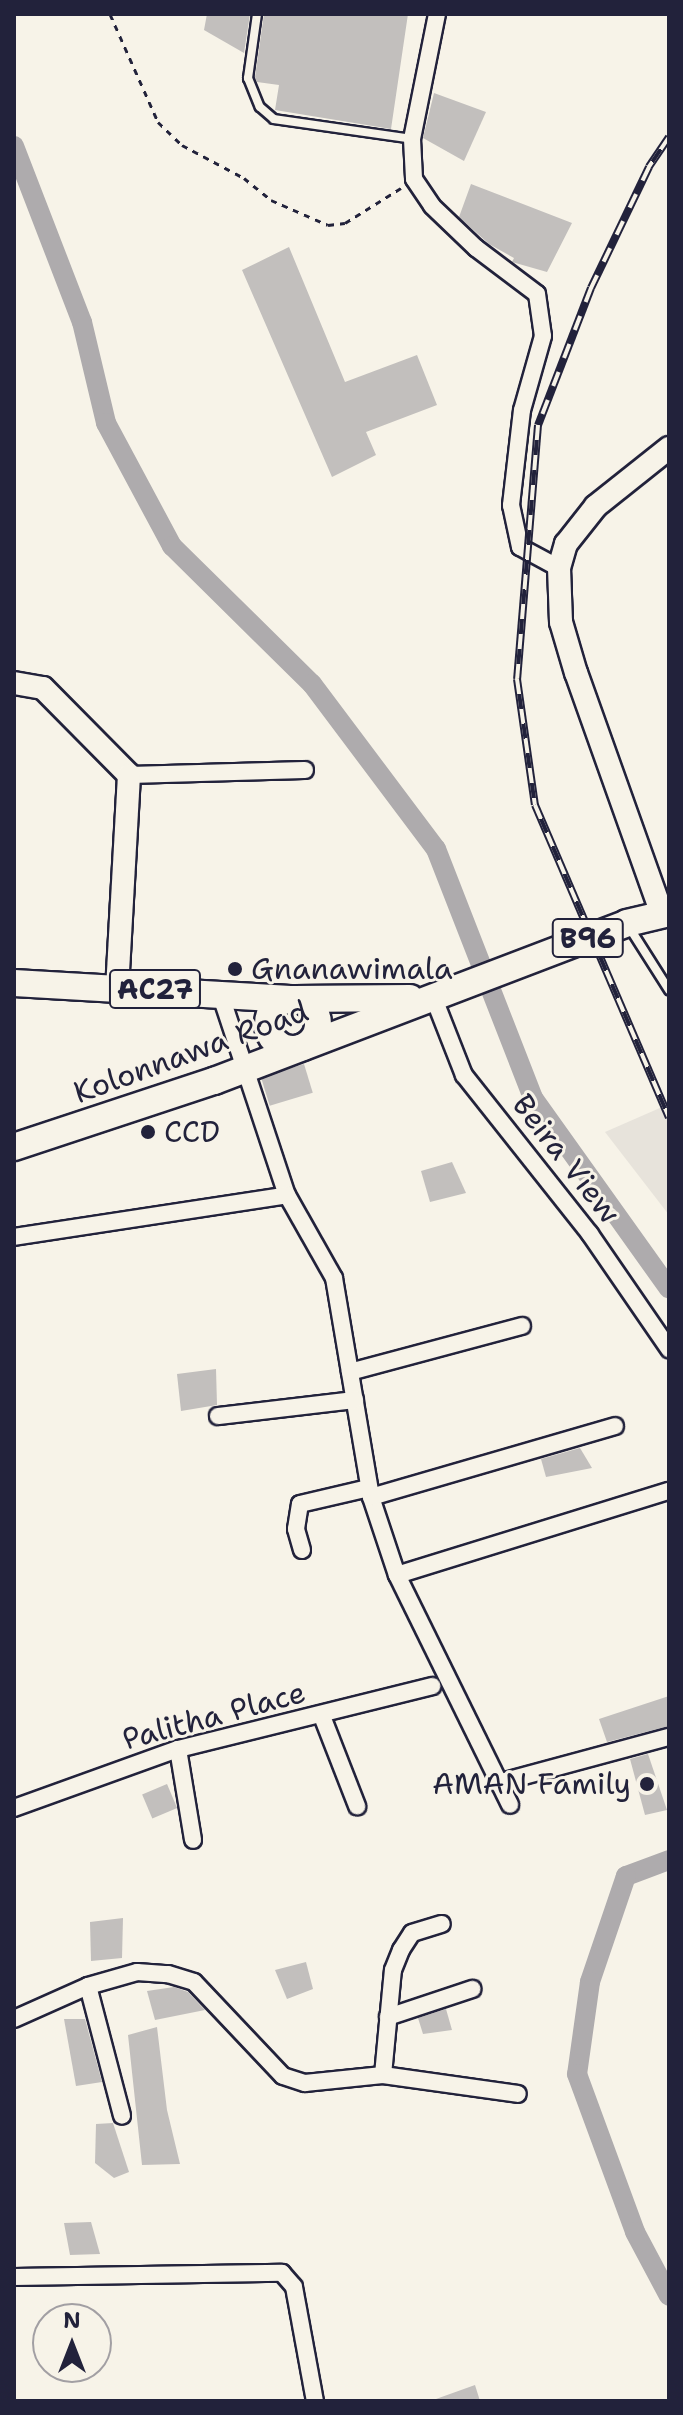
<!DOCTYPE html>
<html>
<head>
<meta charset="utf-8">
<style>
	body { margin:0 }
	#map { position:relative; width:683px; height:2415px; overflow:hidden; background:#f7f3e8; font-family:"Shantell Sans",sans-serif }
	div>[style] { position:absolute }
	.built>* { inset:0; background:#e7e3db }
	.canal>* { height:20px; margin:-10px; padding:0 10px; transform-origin:10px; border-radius:10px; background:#aeabad }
	.building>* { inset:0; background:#c2bfbd; transform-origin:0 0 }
	.path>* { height:3px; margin-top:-1.5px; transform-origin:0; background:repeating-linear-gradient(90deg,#22223b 0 6px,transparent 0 12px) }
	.roads { filter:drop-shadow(2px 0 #22223b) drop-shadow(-2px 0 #22223b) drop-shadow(0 2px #22223b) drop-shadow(0 -2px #22223b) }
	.lane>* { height:8px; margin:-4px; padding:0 4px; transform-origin:4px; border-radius:4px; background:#f7f3e8 }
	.street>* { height:16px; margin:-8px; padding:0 8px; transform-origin:8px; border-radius:8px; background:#f7f3e8 }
	.secondary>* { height:22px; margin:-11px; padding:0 11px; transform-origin:11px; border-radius:11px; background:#f7f3e8 }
	.primary>* { height:26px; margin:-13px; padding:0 13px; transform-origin:13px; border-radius:13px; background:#f7f3e8 }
	.primary>.ring { margin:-13px; padding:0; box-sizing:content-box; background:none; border:26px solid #f7f3e8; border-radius:50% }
	.rail>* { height:8px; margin-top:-4px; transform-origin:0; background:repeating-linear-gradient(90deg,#f7f3e8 0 15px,#22223b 0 30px); box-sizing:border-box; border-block:2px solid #22223b }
	.dots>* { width:22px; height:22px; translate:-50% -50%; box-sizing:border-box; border:4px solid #f7f3e8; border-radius:50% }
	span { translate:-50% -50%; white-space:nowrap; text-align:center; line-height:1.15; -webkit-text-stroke:6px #f7f3e8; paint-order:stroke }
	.shield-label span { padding:2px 6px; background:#f7f3e8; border:2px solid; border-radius:6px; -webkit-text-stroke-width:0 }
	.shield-label { font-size:28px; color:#22223b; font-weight:700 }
	.poi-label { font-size:30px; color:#22223b }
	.left { translate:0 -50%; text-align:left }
	.right { translate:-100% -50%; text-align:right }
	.street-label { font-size:30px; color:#22223b }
	.frame { position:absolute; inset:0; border:16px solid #22223b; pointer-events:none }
	.north { position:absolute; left:32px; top:2303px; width:80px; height:80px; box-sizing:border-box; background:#f7f3e8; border:2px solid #a29fa3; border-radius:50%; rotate:0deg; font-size:22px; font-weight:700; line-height:32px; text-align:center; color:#22223b }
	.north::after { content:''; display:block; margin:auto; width:28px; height:36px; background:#22223b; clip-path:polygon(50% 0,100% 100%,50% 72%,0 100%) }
</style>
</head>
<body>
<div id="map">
	<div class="built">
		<div style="clip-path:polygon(669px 1104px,669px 1215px,605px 1132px)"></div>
	</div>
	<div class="canal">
		<div style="left:14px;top:146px;width:189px;rotate:68.9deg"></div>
		<div style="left:82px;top:322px;width:104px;rotate:76.6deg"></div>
		<div style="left:106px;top:423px;width:140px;rotate:61.8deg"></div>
		<div style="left:172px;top:546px;width:197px;rotate:44.6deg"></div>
		<div style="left:312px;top:684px;width:206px;rotate:53.1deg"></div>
		<div style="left:436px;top:849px;width:267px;rotate:68.7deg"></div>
		<div style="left:533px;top:1098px;width:234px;rotate:54.5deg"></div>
		<div style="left:669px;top:1860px;width:46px;rotate:159.6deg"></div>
		<div style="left:626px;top:1876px;width:112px;rotate:108.8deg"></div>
		<div style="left:590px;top:1982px;width:93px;rotate:98deg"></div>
		<div style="left:577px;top:2074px;width:168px;rotate:69.8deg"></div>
		<div style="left:635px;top:2232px;width:72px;rotate:62deg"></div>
	</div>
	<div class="building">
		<div style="clip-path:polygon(207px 14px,250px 14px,244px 53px,204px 30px)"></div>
		<div style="clip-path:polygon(264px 14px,408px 14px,391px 129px,275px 110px,279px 85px,257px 82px,255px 77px)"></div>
		<div style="clip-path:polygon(434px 93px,486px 112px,464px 161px,423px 138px)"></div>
		<div style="clip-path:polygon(471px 184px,572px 223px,547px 272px,512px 262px,514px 258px,489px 244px,459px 217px)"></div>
		<div style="clip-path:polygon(289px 247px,345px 382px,417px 355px,437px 405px,366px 432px,376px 455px,332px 477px,242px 270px)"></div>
		<div style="left:304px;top:1064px;width:30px;height:45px;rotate:73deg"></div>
		<div style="clip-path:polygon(452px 1162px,466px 1193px,430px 1202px,421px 1171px)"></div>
		<div style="clip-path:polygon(216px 1369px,217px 1405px,181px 1411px,177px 1374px)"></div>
		<div style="clip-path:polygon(580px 1448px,592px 1468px,546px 1477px,541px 1459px)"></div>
		<div style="clip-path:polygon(669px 1696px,669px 1726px,607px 1742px,599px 1719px)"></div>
		<div style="clip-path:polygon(648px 1754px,667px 1810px,645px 1815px,630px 1759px)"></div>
		<div style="left:167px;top:1784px;width:26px;height:27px;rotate:67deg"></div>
		<div style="clip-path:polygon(123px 1918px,122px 1958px,91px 1961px,90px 1922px)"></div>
		<div style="clip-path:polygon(306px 1962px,313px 1989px,287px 1999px,275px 1970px)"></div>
		<div style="clip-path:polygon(174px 1987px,188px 1992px,205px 2010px,155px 2020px,147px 1991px)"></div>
		<div style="clip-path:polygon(446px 2009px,452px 2030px,423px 2034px,418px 2018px)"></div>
		<div style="clip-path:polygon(64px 2019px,85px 2019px,102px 2082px,76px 2086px)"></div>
		<div style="clip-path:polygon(157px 2027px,167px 2110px,180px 2164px,142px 2165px,128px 2035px)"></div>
		<div style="clip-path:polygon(113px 2123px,129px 2172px,114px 2178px,95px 2163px,96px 2124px)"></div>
		<div style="clip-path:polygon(91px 2222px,100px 2254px,70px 2255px,64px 2223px)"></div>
		<div style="clip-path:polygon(475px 2385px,480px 2401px,437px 2401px,436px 2399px)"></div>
	</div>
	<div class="path">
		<div style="left:110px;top:14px;width:118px;rotate:66deg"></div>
		<div style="left:158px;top:122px;width:33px;rotate:44deg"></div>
		<div style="left:182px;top:145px;width:70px;rotate:28deg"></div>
		<div style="left:244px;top:178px;width:35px;rotate:39deg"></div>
		<div style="left:271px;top:200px;width:62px;rotate:23.7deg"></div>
		<div style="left:328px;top:225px;width:17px;rotate:-7deg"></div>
		<div style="left:345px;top:223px;width:66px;rotate:-32deg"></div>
	</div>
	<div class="roads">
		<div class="lane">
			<div style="left:257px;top:14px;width:65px;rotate:98deg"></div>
			<div style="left:248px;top:78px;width:31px;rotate:68deg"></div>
			<div style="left:260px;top:107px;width:18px;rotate:41deg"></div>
			<div style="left:274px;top:119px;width:139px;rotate:8.2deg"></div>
			<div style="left:629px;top:927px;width:75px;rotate:57.6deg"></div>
		</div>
		<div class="street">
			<div style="left:437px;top:14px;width:127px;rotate:101.3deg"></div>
			<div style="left:412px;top:139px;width:40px;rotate:87.1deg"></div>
			<div style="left:414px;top:179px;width:32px;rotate:56deg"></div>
			<div style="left:432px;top:206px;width:61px;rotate:43.7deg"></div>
			<div style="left:476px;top:248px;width:76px;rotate:37deg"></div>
			<div style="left:537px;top:294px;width:42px;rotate:81.9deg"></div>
			<div style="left:543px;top:336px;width:77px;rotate:105.8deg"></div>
			<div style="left:522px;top:410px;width:96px;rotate:96.6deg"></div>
			<div style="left:511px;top:505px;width:43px;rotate:77.9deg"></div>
			<div style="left:520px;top:547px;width:44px;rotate:28.3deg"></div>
			<div style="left:129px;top:775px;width:176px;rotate:-1.6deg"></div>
			<div style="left:220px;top:993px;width:213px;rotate:71.7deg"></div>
			<div style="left:287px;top:1195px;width:95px;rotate:60.5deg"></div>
			<div style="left:334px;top:1278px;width:222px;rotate:80.4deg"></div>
			<div style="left:371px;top:1497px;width:82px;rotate:71.6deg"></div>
			<div style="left:397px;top:1575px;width:256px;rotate:63.8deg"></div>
			<div style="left:433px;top:996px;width:85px;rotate:68.6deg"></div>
			<div style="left:464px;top:1075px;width:203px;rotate:51.6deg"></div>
			<div style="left:590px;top:1234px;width:140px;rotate:55.5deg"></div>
			<div style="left:14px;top:1237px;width:276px;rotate:-8.7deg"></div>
			<div style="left:350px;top:1372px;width:178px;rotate:-15deg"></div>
			<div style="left:218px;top:1416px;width:138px;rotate:-6.7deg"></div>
			<div style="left:371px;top:1497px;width:254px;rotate:-16.2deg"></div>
			<div style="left:302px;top:1550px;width:22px;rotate:-106deg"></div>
			<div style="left:296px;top:1529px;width:25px;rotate:-81deg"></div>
			<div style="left:300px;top:1504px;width:71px;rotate:-13.1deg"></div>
			<div style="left:397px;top:1575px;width:285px;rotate:-17.2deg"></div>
			<div style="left:322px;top:1716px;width:97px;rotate:68.7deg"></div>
			<div style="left:178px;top:1749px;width:92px;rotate:80.6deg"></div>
			<div style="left:498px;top:1783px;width:177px;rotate:-15.1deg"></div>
			<div style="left:14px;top:1808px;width:174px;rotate:-19.8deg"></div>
			<div style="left:178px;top:1749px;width:262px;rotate:-13.9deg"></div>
			<div style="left:88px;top:1986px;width:134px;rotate:75.3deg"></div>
			<div style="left:388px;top:2017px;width:89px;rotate:-18.4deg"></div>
			<div style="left:14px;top:2019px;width:81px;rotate:-24deg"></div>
			<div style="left:88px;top:1986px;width:51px;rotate:-15.9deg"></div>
			<div style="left:137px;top:1972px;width:31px;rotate:4deg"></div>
			<div style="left:168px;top:1974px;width:27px;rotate:17deg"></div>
			<div style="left:194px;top:1982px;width:129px;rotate:46.6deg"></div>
			<div style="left:283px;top:2076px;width:23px;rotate:18deg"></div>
			<div style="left:305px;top:2083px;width:78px;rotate:-5.9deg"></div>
			<div style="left:383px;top:2075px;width:136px;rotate:8deg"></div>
			<div style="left:383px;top:2075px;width:105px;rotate:-84.6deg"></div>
			<div style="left:393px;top:1970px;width:22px;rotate:-68deg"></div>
			<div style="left:401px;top:1950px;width:20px;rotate:-57deg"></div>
			<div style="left:412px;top:1933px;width:31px;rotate:-17deg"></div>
			<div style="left:14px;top:2277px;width:268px;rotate:-0.9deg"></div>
			<div style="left:282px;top:2273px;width:18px;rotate:49deg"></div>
			<div style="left:294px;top:2287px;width:116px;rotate:79.6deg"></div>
		</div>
		<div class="secondary">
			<div style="left:14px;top:683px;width:29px;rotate:10deg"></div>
			<div style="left:43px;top:688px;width:122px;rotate:45.3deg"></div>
			<div style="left:129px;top:775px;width:213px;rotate:93.2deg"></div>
			<div style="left:662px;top:914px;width:256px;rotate:-109.6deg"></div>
			<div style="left:576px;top:673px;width:53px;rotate:-106.4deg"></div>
			<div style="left:561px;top:622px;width:54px;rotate:-92.1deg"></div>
			<div style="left:559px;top:568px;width:25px;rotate:-74deg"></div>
			<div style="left:566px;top:544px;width:48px;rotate:-51.7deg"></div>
			<div style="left:596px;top:506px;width:93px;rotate:-38.5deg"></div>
		</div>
		<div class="primary">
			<div style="left:14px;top:983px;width:281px;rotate:3.3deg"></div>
			<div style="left:295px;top:999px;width:115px;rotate:-0.5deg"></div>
			<div class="ring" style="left:268px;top:999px;width:24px;height:24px"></div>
			<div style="left:14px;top:1147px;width:211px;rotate:-18.3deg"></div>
			<div style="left:214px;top:1081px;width:442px;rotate:-20.9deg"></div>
			<div style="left:627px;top:923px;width:43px;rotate:-13.4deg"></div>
		</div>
	</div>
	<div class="rail">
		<div style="left:669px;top:137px;width:36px;rotate:124deg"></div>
		<div style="left:649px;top:167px;width:134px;rotate:115.6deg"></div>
		<div style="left:591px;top:288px;width:147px;rotate:111.1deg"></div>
		<div style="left:538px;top:425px;width:255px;rotate:94.7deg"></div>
		<div style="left:517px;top:679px;width:127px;rotate:81.9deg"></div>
		<div style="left:535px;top:805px;width:340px;rotate:66.8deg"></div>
	</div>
	<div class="dots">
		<div style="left:235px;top:969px;background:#22223b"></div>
		<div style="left:148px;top:1132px;background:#22223b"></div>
		<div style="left:647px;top:1784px;background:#22223b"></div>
	</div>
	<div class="shield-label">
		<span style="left:588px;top:938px">B96</span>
		<span style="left:155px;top:989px">AC27</span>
	</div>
	<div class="poi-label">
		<span class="left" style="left:251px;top:969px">Gnanawimala</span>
		<span class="left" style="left:164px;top:1132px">CCD</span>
		<span class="right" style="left:631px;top:1784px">AMAN Family</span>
	</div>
	<div class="street-label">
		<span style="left:191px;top:1052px;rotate:-20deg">Kolonnawa Road</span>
		<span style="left:566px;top:1159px;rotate:52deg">Beira View</span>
		<span style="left:214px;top:1716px;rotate:-15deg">Palitha Place</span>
	</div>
	<div class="frame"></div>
	<div class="north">N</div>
</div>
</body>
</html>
